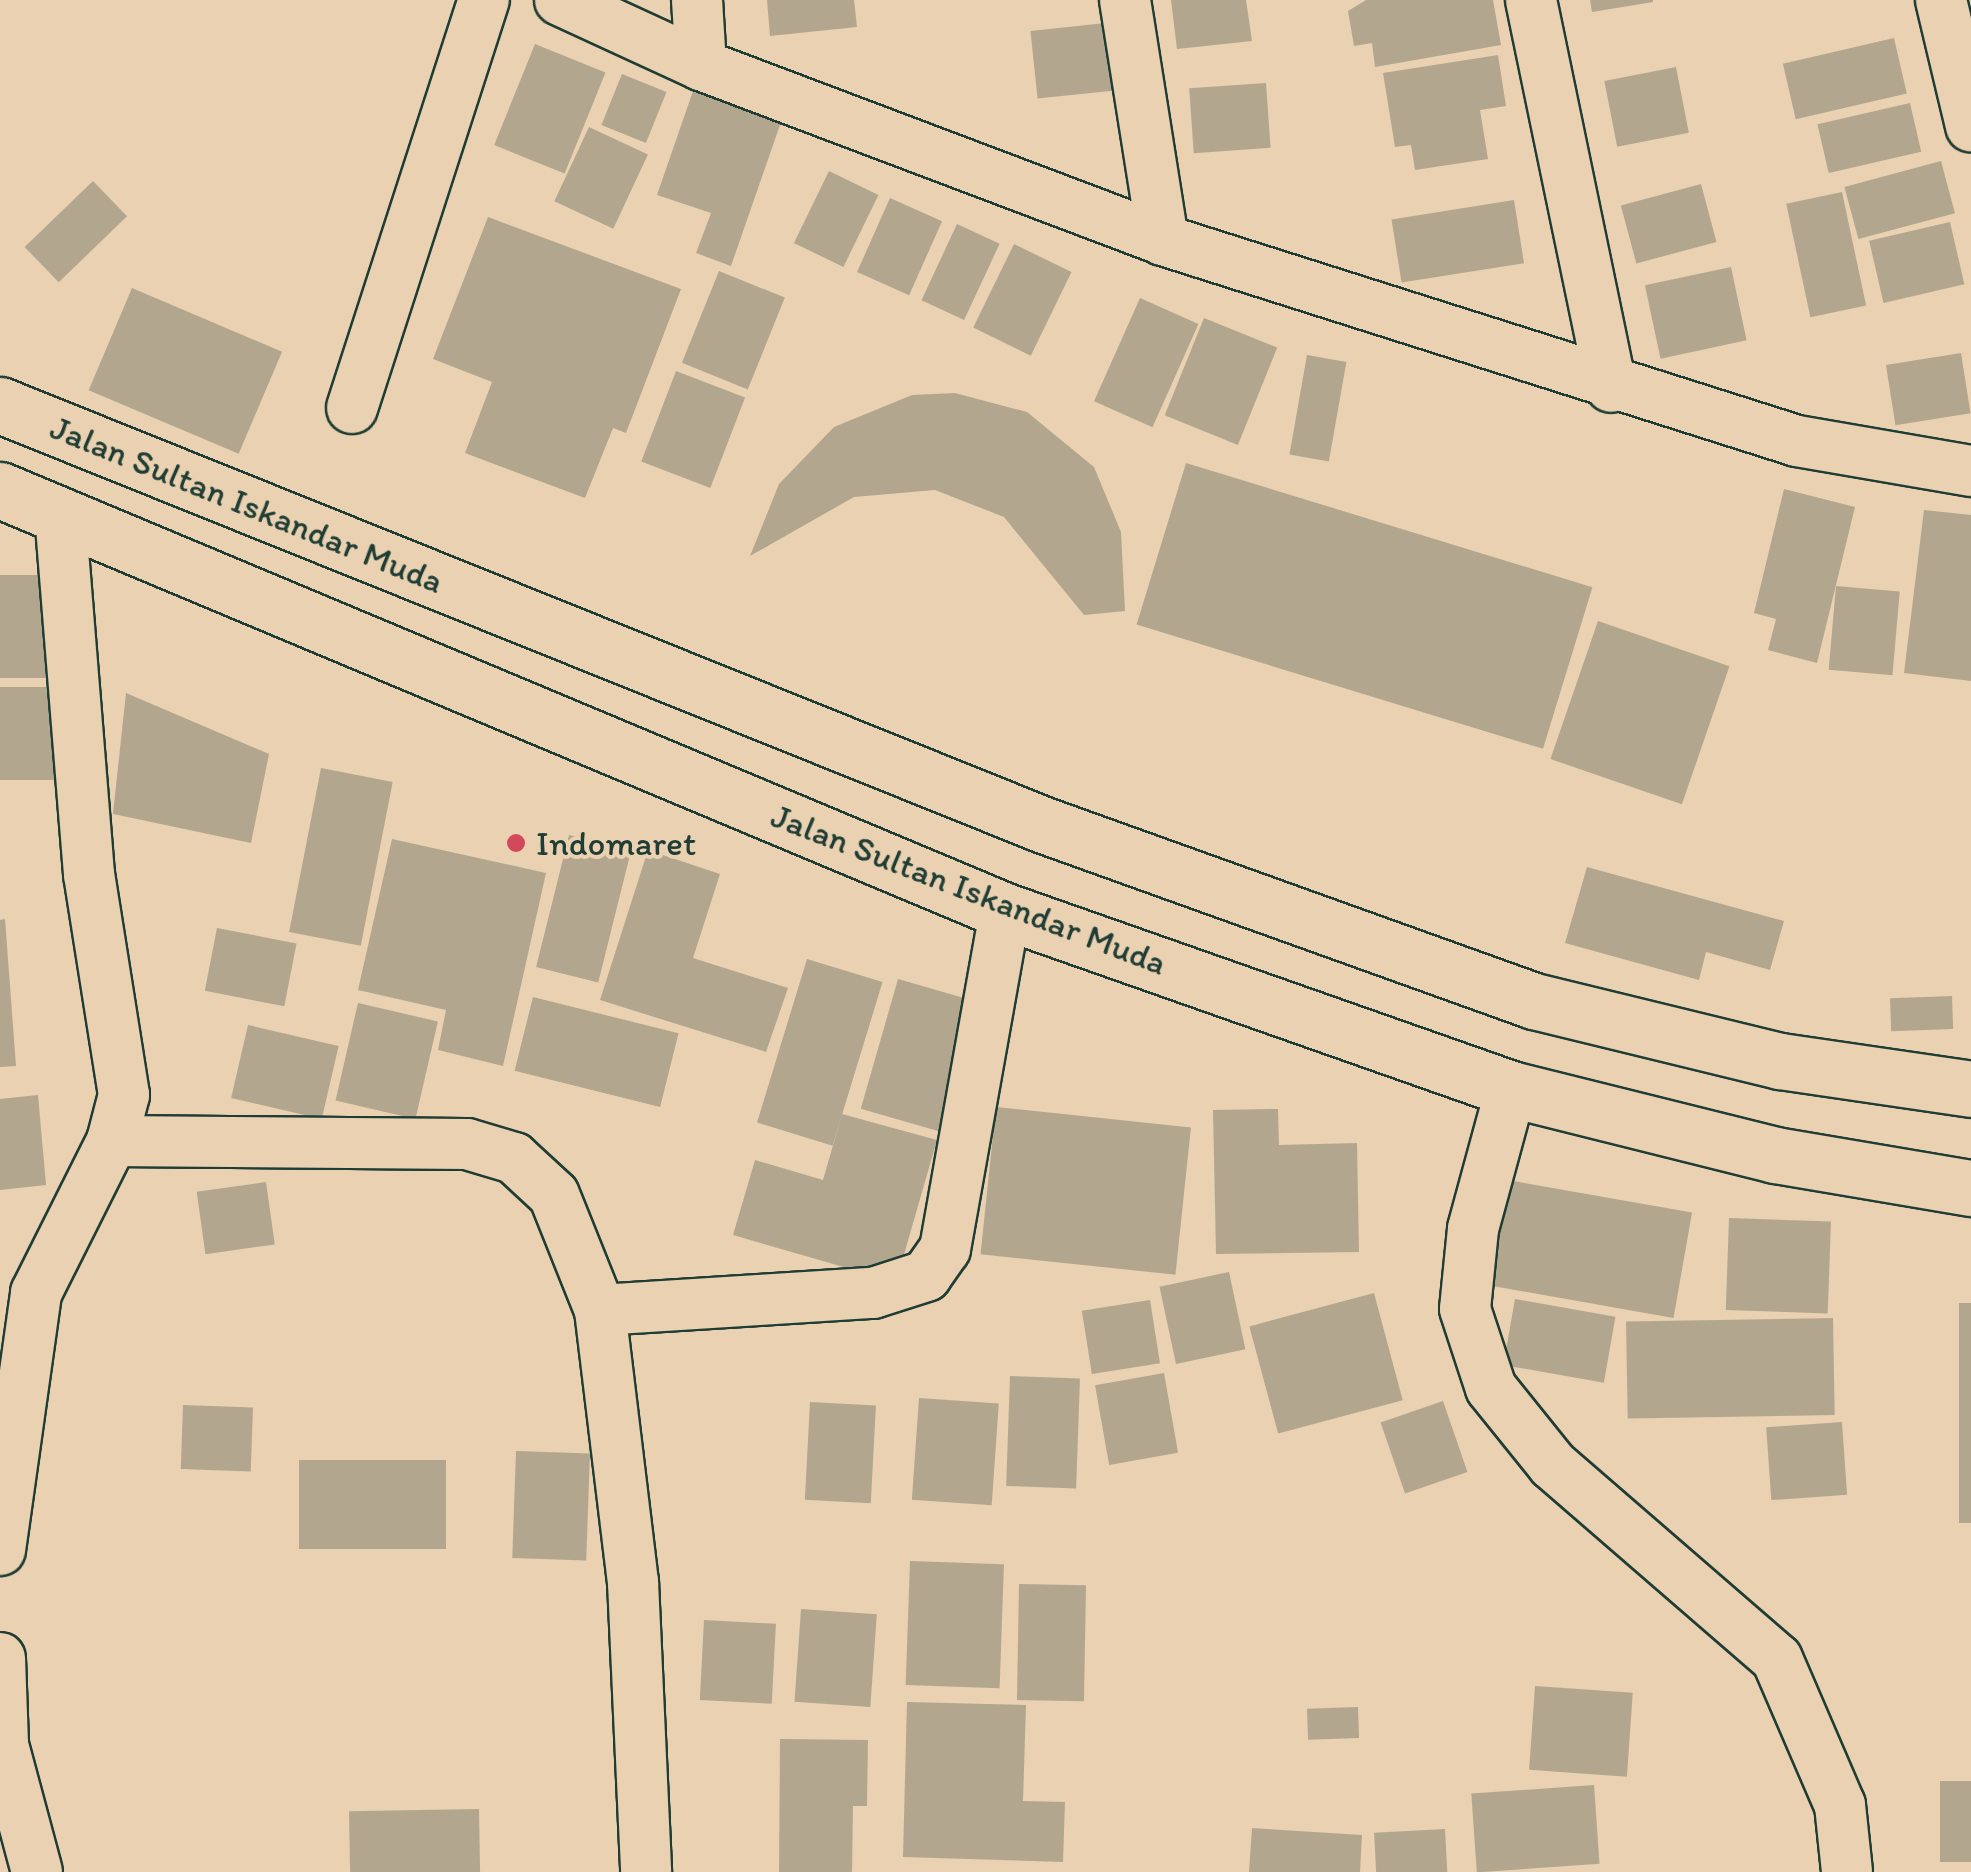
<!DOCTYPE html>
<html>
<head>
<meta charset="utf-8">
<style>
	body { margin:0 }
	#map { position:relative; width:1971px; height:1872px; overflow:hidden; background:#e9d1b1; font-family:Itim,sans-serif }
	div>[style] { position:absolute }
	.building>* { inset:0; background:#b2a78e; transform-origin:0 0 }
	.roads { filter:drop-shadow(2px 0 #1f3d34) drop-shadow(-2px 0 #1f3d34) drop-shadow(0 2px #1f3d34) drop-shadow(0 -2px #1f3d34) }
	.street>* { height:50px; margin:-25px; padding:0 25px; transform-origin:25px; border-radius:25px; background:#e9d1b1 }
	.highway>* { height:55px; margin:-27.5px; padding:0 27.5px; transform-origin:27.5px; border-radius:27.5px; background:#e9d1b1 }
	.dots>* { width:28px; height:28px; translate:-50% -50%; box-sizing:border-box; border:5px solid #e9d1b1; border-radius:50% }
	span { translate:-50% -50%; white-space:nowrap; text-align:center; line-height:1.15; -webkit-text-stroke:8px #e9d1b1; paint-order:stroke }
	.street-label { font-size:35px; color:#1f3d34 }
	.poi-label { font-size:35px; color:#1f3d34 }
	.left { translate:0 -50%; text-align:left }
</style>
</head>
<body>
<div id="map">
	<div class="building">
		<div style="clip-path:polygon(767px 0,854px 0,857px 27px,770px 36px)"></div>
		<div style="clip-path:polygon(1171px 0,1246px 0,1252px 41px,1177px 49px)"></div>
		<div style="clip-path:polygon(1366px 0,1493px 0,1501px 45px,1375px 67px,1372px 43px,1354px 46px,1348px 11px)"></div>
		<div style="clip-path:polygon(1590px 0,1653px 0,1653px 2px,1592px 12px)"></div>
		<div style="left:1115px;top:22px;width:68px;height:85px;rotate:84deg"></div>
		<div style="left:1894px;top:38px;width:57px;height:114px;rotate:77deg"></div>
		<div style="left:535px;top:44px;width:76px;height:109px;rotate:22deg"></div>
		<div style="clip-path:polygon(1498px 55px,1506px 106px,1480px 110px,1488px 159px,1415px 170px,1411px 145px,1395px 147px,1383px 73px)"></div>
		<div style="left:1676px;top:67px;width:67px;height:73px;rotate:79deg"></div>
		<div style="left:622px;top:74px;width:48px;height:55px;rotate:22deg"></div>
		<div style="left:1266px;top:83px;width:65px;height:77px;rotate:86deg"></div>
		<div style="clip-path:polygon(693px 91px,781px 122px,731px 266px,696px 253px,711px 213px,657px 195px)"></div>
		<div style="left:1910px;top:103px;width:50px;height:95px;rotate:77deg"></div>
		<div style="left:589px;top:127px;width:65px;height:82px;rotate:25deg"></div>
		<div style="left:1941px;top:161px;width:54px;height:100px;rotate:75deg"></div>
		<div style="left:829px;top:171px;width:55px;height:80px;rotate:26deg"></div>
		<div style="left:93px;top:181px;width:49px;height:95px;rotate:46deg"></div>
		<div style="left:1701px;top:184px;width:60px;height:83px;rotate:75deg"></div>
		<div style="left:1842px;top:192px;width:116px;height:57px;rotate:78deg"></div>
		<div style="left:890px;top:198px;width:57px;height:81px;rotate:24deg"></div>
		<div style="left:1514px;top:200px;width:64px;height:124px;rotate:81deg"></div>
		<div style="clip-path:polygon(488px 217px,681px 289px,626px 433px,613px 428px,585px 498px,465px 453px,492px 382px,433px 359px)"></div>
		<div style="left:1950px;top:222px;width:64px;height:83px;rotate:77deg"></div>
		<div style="left:957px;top:224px;width:47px;height:84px;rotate:25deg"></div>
		<div style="left:1014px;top:244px;width:64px;height:93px;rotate:26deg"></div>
		<div style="left:1731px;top:267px;width:75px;height:88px;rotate:78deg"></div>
		<div style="left:719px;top:271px;width:71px;height:99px;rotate:22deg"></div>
		<div style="left:132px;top:288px;width:163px;height:111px;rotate:23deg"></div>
		<div style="left:1140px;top:298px;width:64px;height:113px;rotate:24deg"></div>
		<div style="left:1204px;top:318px;width:79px;height:105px;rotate:22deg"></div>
		<div style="left:1961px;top:353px;width:61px;height:76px;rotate:81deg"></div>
		<div style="left:1307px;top:355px;width:40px;height:101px;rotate:10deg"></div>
		<div style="left:676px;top:371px;width:74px;height:97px;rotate:21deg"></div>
		<div style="clip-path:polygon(955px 393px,1027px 412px,1094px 467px,1121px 532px,1125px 611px,1084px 615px,1004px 517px,935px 490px,854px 497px,750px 556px,779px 484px,834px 427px,912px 395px)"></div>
		<div style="left:1186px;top:463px;width:425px;height:169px;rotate:17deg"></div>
		<div style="clip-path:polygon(1784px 489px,1855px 507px,1817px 663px,1768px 650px,1776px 619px,1754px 613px)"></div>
		<div style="clip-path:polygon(1924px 510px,1971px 515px,1971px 681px,1904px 673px)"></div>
		<div style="left:0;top:575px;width:53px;height:103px"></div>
		<div style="left:1836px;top:586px;width:64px;height:84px;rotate:5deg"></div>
		<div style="left:1598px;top:621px;width:139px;height:146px;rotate:19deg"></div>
		<div style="left:0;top:687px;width:63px;height:93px"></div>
		<div style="clip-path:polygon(126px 693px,269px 754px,251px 843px,113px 814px)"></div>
		<div style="left:321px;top:768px;width:73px;height:167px;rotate:11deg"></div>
		<div style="left:569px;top:835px;width:64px;height:136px;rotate:14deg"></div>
		<div style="clip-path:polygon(392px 839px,546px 873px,503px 1066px,438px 1050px,446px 1010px,358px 990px)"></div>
		<div style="clip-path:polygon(648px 850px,720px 874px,693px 958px,788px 988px,766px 1052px,600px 1000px)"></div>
		<div style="clip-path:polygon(1587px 867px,1784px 921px,1770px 970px,1706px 952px,1699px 980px,1565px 943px)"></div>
		<div style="clip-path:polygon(5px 919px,16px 1066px,0 1067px,0 920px)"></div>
		<div style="left:217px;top:928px;width:81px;height:64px;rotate:11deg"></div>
		<div style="left:807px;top:959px;width:79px;height:171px;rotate:17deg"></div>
		<div style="left:898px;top:979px;width:83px;height:135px;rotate:16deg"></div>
		<div style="left:1952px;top:996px;width:33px;height:62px;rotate:88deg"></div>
		<div style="left:533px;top:997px;width:150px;height:76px;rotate:14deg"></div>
		<div style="left:358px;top:1003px;width:82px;height:100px;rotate:13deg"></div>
		<div style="left:248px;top:1025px;width:93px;height:75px;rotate:13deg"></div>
		<div style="clip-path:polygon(38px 1095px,46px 1185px,0 1190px,0 1099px)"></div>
		<div style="left:996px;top:1107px;width:196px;height:148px;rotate:6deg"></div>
		<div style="clip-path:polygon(1278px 1109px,1279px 1145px,1357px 1143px,1359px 1252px,1216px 1254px,1213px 1110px)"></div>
		<div style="clip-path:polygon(842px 1114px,937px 1140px,903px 1258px,868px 1274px,733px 1235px,755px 1160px,823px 1180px)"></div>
		<div style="left:1502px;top:1179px;width:193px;height:107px;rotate:10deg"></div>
		<div style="left:266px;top:1182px;width:63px;height:70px;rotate:82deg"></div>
		<div style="left:1729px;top:1218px;width:102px;height:92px;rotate:2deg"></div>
		<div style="left:1229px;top:1272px;width:79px;height:71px;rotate:78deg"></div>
		<div style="left:1374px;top:1293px;width:111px;height:129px;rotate:75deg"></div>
		<div style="left:1515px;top:1299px;width:102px;height:67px;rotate:10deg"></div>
		<div style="left:1150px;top:1300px;width:64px;height:69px;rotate:81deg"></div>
		<div style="left:1959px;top:1303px;width:12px;height:220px"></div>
		<div style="left:1833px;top:1318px;width:97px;height:207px;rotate:89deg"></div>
		<div style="left:1164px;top:1373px;width:81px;height:70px;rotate:80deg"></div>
		<div style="left:1010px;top:1376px;width:70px;height:110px;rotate:2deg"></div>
		<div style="left:919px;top:1398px;width:80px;height:102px;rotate:4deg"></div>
		<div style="left:1443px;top:1401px;width:75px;height:66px;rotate:71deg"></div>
		<div style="left:810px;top:1402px;width:66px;height:98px;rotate:3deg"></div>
		<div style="left:183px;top:1405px;width:70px;height:64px;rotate:2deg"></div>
		<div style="left:1842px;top:1422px;width:73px;height:76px;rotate:86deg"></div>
		<div style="left:516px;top:1451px;width:74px;height:107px;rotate:2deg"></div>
		<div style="left:299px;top:1460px;width:147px;height:89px"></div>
		<div style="left:910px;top:1561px;width:94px;height:124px;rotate:2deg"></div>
		<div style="left:1019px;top:1584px;width:67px;height:116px;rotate:1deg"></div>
		<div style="left:801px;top:1609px;width:76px;height:93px;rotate:4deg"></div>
		<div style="left:704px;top:1620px;width:72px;height:80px;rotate:3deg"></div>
		<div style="left:1535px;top:1686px;width:98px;height:84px;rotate:4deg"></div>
		<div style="clip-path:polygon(907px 1702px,1026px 1705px,1023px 1801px,1065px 1802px,1063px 1862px,903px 1857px)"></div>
		<div style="left:1358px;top:1707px;width:31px;height:51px;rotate:88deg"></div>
		<div style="clip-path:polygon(780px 1739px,868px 1740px,867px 1806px,853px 1806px,852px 1872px,779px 1872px)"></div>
		<div style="left:1971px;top:1781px;width:81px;height:31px;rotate:90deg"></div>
		<div style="left:1594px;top:1785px;width:79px;height:123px;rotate:86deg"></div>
		<div style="left:479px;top:1809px;width:63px;height:130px;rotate:89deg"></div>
		<div style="clip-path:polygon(1252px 1828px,1362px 1835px,1360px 1872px,1249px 1872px)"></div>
		<div style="left:1445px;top:1829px;width:43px;height:71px;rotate:87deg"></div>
	</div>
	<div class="roads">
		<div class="street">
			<div style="left:560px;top:0;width:155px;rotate:24.7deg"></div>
			<div style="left:701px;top:65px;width:494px;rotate:20.7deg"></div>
			<div style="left:1163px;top:240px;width:665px;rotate:17.59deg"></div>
			<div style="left:1797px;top:441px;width:177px;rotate:9.8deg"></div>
			<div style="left:697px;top:0;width:65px;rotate:86.5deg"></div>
			<div style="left:1125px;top:0;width:243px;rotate:81deg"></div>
			<div style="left:1531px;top:0;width:395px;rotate:78.3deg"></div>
			<div style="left:1941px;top:0;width:130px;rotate:76.6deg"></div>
			<div style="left:352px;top:408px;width:429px;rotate:-72.1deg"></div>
			<div style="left:1511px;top:1089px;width:145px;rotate:105.2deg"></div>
			<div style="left:1473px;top:1229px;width:80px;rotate:95.7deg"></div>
			<div style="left:1465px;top:1309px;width:83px;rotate:71.8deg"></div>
			<div style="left:1491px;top:1388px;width:99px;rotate:51.2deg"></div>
			<div style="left:1553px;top:1465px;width:296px;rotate:40.9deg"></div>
			<div style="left:1777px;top:1659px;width:159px;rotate:66.7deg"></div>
			<div style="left:1840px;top:1805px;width:67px;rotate:84deg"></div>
			<div style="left:112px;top:1141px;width:355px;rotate:0.5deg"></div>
			<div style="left:467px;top:1144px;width:49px;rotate:16.6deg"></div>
			<div style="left:514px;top:1158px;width:54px;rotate:42.8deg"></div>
			<div style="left:554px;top:1195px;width:124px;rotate:68.2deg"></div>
			<div style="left:600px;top:1310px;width:274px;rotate:-3.6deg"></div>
			<div style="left:873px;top:1293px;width:56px;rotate:-17.8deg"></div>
			<div style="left:926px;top:1276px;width:33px;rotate:-55deg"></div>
			<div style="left:945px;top:1249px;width:343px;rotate:-79.9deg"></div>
			<div style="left:600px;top:1310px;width:274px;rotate:83.1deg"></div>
			<div style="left:633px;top:1582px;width:290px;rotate:87.4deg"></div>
			<div style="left:0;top:1550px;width:260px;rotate:-82deg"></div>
			<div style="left:36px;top:1293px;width:170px;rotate:-63.4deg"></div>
			<div style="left:112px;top:1141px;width:48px;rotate:-75.4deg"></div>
			<div style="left:124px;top:1095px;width:224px;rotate:-99deg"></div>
			<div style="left:89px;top:874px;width:362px;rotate:-94.6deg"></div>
			<div style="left:0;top:1658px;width:87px;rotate:88deg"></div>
			<div style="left:3px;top:1745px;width:131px;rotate:75deg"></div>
		</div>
		<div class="highway">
			<div style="left:0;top:405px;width:1122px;rotate:21.92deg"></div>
			<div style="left:1041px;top:824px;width:524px;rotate:19.75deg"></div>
			<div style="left:1534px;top:1001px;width:253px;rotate:13.7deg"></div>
			<div style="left:1780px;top:1061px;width:193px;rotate:8.3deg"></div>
			<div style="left:0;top:490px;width:1090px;rotate:22.73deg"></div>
			<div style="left:1005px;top:911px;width:536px;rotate:19.38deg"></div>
			<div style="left:1511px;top:1089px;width:272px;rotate:14deg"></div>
			<div style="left:1775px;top:1155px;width:199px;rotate:9.6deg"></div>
		</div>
	</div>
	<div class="dots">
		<div style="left:516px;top:843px;background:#d1495b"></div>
	</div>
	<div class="street-label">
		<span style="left:247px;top:504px;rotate:22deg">Jalan Sultan Iskandar Muda</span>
		<span style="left:969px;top:889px;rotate:21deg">Jalan Sultan Iskandar Muda</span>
	</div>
	<div class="poi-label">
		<span class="left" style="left:536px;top:843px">Indomaret</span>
	</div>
</div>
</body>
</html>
